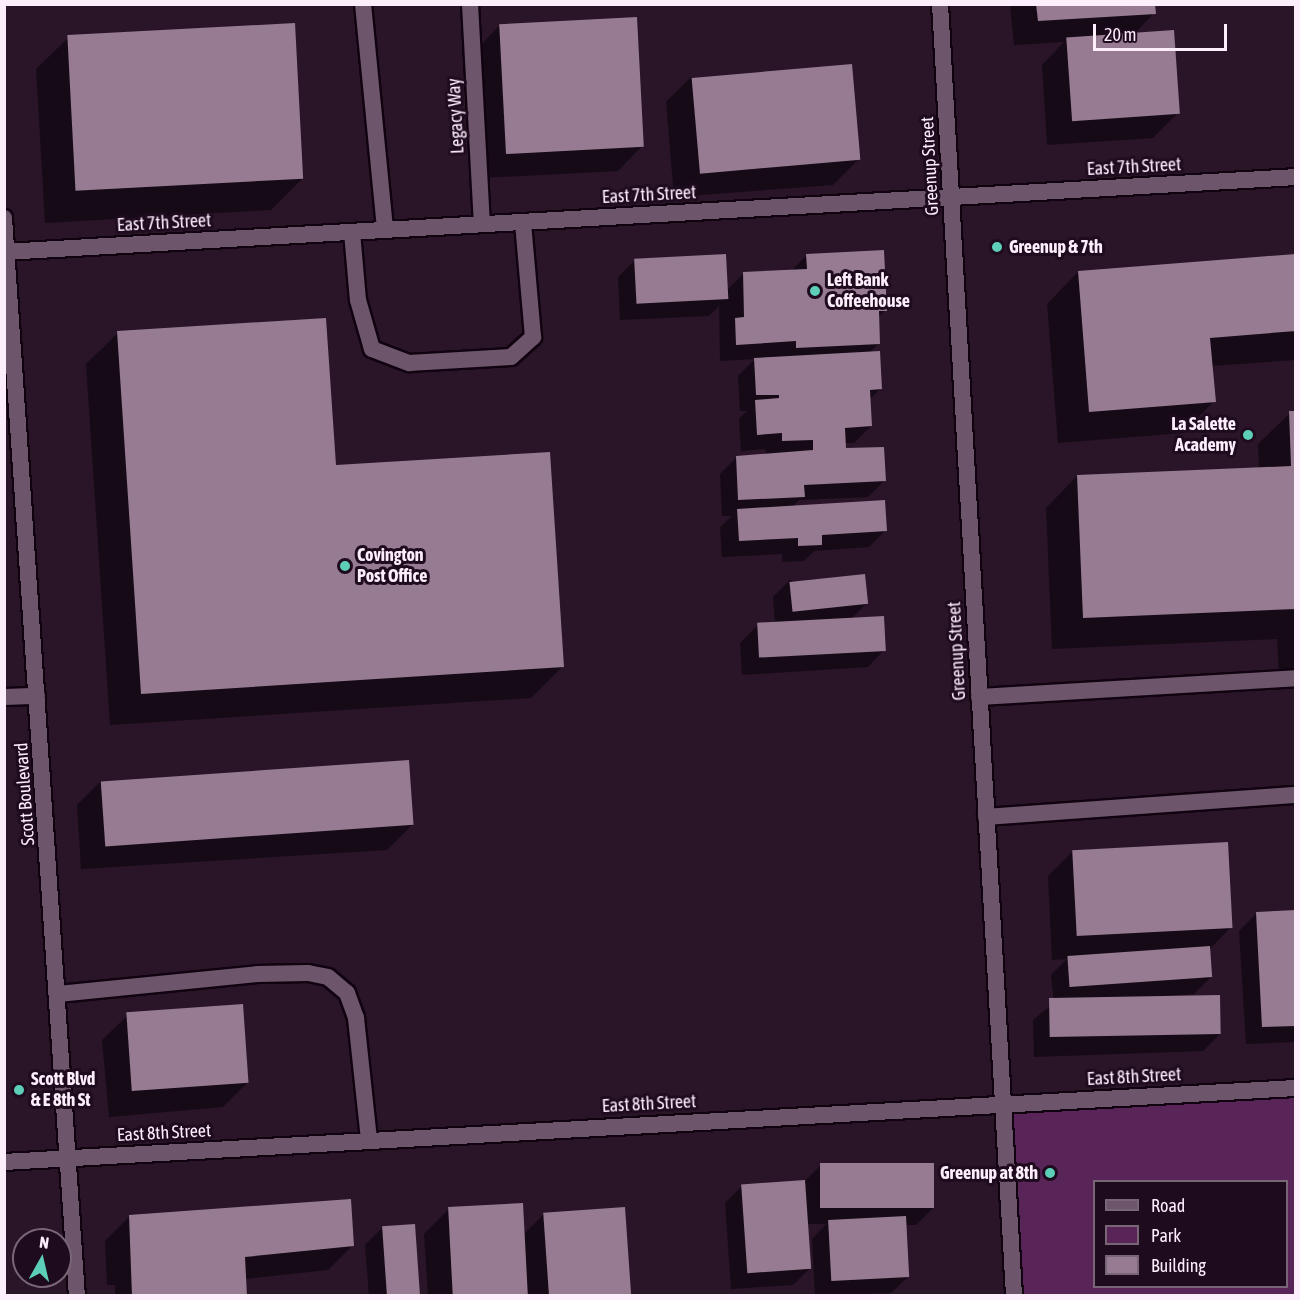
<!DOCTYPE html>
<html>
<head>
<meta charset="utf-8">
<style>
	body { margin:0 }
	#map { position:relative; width:1300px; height:1300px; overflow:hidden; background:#291428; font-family:"Asap Condensed",sans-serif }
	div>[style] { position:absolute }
	.green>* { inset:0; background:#592458 }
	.shadow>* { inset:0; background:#0007 }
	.building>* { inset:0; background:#967b93; transform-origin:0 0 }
	.roads { filter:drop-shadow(2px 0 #110210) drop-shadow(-2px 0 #110210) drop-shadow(0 2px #110210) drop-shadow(0 -2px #110210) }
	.service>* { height:16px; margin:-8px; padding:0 8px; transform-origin:8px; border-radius:8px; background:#6d556b }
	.minor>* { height:16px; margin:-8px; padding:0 8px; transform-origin:8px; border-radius:8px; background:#6d556b }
	.secondary>* { height:16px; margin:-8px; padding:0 8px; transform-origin:8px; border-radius:8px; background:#6d556b }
	.dots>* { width:16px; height:16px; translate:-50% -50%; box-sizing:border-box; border:3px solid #1f0b1e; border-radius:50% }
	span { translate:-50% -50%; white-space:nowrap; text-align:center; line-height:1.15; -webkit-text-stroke:6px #1f0b1e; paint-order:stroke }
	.street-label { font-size:18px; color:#fdeefc }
	.poi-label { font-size:18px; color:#fdeefc; font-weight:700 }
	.left { translate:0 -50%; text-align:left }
	.right { translate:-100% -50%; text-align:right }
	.frame { position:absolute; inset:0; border:6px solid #fdeefc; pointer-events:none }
	.legend { position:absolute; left:1093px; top:1180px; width:195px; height:108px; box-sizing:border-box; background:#1f0b1e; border:2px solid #786677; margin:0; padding:8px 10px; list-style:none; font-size:18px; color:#fdeefc }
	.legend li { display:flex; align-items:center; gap:12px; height:30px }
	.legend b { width:30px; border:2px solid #786677 }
	.north { position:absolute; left:12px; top:1228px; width:60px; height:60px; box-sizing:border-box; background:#1f0b1e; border:2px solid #786677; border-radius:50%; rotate:8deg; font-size:16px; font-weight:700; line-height:24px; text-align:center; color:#fdeefc }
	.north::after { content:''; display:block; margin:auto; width:21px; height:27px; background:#5dceb8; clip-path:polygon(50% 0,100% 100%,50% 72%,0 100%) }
	.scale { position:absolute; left:1093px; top:24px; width:134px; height:27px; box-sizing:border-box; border:3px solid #fdeefc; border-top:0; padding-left:8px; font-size:18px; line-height:21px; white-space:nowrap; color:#fdeefc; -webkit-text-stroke:4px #1f0b1e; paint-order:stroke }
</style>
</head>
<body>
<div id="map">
	<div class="green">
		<div style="clip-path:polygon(evenodd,1295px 1088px,1295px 1295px,1014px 1295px,1001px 1104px,1295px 1088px,1094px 1182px,1286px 1182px,1286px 1286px,1094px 1286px,1094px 1182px)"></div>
	</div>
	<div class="shadow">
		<div style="clip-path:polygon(1010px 4px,1154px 4px,1154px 13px,1133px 35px,1178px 113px,1153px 138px,1047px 145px,1042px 65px,1064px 42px,1014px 45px)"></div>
		<div style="clip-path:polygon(499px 26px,642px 146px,618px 171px,482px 178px,475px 51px)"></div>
		<div style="clip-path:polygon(68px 38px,303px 178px,271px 210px,45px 223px,36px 69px)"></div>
		<div style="clip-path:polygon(691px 77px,858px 160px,833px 185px,674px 197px,666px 102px)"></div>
		<div style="clip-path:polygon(807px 255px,886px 310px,877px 318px,879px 343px,869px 353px,881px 388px,869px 400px,871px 426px,854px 443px,844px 443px,844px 450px,885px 480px,868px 497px,799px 500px,792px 507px,886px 530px,869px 547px,814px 551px,804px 561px,782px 562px,782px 554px,722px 557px,720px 527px,732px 516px,722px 516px,720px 474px,737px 457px,766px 455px,765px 449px,741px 451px,739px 419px,747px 411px,740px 411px,738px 376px,755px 359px,720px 361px,719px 306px,709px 316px,620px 320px,618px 277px,635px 260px,726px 291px,743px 274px,791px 271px)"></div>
		<div style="clip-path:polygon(1296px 255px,1296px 360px,1211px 366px,1214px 401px,1183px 433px,1058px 443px,1047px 304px,1078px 272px)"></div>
		<div style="clip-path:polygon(118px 333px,335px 467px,562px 667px,531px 698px,110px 725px,86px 364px)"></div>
		<div style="clip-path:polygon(1296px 412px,1296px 673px,1279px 674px,1277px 639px,1052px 649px,1046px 508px,1077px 476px,1259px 469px,1258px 444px,1290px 413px)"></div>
		<div style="clip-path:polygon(790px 580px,866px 604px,850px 620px,884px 650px,868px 667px,742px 675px,740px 643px,757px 626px,775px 625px,773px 597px)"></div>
		<div style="clip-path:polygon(101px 781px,412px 825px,387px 850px,81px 869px,77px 805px)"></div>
		<div style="clip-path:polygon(1073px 851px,1231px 927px,1209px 950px,1211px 977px,1194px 994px,1150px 997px,1220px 1034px,1203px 1051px,1034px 1057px,1033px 1020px,1054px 1003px,1051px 975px,1067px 959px,1052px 960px,1048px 876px)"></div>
		<div style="clip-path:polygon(1296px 912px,1296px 1042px,1246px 1044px,1239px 931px,1256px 914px)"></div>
		<div style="clip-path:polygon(127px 1016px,248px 1082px,223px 1107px,109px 1117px,102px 1040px)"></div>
		<div style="clip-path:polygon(821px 1165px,933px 1208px,916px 1225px,905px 1225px,908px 1277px,891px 1293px,815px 1296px,812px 1239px,826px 1224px,807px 1224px,810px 1268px,793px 1285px,731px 1289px,725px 1203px,742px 1186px,804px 1182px)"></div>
		<div style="clip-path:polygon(449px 1209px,523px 1235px,544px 1214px,631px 1296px,428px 1296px,424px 1234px)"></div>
		<div style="clip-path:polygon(130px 1216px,352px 1246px,328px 1270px,245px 1279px,245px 1296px,115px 1296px,115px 1285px,107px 1285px,105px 1241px)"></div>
		<div style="clip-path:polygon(382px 1228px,418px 1296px,369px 1296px,365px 1245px)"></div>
	</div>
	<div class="building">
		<div style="clip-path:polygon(1036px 4px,1155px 4px,1156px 14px,1038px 21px)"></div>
		<div style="left:637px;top:17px;width:130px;height:138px;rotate:87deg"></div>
		<div style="left:295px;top:23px;width:156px;height:228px;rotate:87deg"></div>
		<div style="left:1174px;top:30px;width:84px;height:108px;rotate:86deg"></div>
		<div style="left:852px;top:64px;width:96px;height:161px;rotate:85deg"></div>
		<div style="clip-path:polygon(884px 250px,887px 311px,879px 311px,880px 344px,796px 348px,796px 341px,736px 345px,735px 318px,744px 317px,743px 272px,807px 269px,806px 254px)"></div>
		<div style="left:726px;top:254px;width:45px;height:92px;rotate:87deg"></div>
		<div style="clip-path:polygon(1296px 254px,1296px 331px,1210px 338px,1216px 402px,1089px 412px,1078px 271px)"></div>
		<div style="clip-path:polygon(326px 318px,336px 465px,550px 452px,564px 667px,141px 694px,117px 331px)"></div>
		<div style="clip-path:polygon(880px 351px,882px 389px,870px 390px,872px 426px,845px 428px,846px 448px,884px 447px,886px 481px,804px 485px,805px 497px,738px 500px,736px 456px,813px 450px,813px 440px,782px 441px,782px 433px,757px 435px,755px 400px,779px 398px,779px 395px,756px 395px,754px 358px)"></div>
		<div style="clip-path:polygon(1289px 411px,1296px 411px,1296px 609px,1083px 618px,1077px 475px,1291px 466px)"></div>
		<div style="clip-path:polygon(885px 500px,887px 531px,822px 535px,822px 545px,798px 546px,798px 538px,739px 541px,737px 509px)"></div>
		<div style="left:865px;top:574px;width:30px;height:76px;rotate:84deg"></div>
		<div style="left:884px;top:616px;width:35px;height:127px;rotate:87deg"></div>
		<div style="left:409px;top:760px;width:65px;height:309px;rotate:86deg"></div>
		<div style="left:1228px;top:842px;width:86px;height:156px;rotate:87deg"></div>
		<div style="clip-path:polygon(1296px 910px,1296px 1026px,1262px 1027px,1256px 912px)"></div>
		<div style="left:1210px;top:946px;width:31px;height:143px;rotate:86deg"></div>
		<div style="left:1220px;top:995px;width:39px;height:171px;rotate:89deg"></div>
		<div style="left:243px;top:1004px;width:79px;height:117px;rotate:86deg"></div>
		<div style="left:820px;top:1163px;width:114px;height:45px"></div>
		<div style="left:805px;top:1180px;width:89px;height:64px;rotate:86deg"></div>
		<div style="clip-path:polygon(351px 1199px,354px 1246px,245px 1257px,247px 1296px,132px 1296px,129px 1215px)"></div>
		<div style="left:523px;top:1203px;width:93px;height:75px;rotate:87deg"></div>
		<div style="left:625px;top:1207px;width:89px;height:82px;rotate:86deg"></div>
		<div style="left:906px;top:1216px;width:61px;height:78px;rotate:87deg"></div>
		<div style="left:415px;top:1224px;width:72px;height:33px;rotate:86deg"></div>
	</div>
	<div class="roads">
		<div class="service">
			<div style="left:363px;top:4px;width:227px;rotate:84.4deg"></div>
			<div style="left:470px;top:4px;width:220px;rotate:86.9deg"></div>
			<div style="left:352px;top:232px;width:68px;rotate:85deg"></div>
			<div style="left:358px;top:300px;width:51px;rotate:74.1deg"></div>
			<div style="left:372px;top:349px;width:40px;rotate:21deg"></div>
			<div style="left:409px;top:363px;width:102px;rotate:-3.4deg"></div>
			<div style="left:511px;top:357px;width:30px;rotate:-42deg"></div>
			<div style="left:533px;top:337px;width:115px;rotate:-95deg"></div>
			<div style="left:4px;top:697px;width:33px;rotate:-2deg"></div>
			<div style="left:979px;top:697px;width:318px;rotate:-3.4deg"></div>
			<div style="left:986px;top:817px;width:311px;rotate:-4.1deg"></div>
			<div style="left:58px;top:994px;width:200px;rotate:-5.7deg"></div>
			<div style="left:257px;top:974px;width:51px;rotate:-1.1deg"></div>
			<div style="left:308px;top:973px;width:20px;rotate:11deg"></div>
			<div style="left:328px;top:977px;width:25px;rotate:40deg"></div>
			<div style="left:347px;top:993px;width:27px;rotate:70deg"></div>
			<div style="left:356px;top:1018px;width:123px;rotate:83.9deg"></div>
		</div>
		<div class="minor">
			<div style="left:4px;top:252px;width:1294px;rotate:-3.32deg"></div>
			<div style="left:4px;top:1162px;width:1294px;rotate:-3.28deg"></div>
		</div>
		<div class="secondary">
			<div style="left:940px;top:4px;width:1294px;rotate:86.72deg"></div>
			<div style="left:4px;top:218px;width:1080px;rotate:86.13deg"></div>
		</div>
	</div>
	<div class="dots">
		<div style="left:997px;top:247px;background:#5dceb8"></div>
		<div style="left:815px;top:291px;background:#5dceb8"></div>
		<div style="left:1248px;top:435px;background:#5dceb8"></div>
		<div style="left:345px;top:566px;background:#5dceb8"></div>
		<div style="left:19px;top:1090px;background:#5dceb8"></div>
		<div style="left:1050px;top:1173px;background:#5dceb8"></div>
	</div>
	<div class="street-label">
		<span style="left:456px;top:116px;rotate:-93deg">Legacy Way</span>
		<span style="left:930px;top:166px;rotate:-93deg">Greenup Street</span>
		<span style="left:1134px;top:167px;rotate:-3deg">East 7th Street</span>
		<span style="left:649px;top:195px;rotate:-3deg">East 7th Street</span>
		<span style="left:164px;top:223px;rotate:-3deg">East 7th Street</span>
		<span style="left:957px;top:651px;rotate:-93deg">Greenup Street</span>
		<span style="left:25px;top:794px;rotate:-94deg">Scott Boulevard</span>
		<span style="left:1134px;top:1077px;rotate:-3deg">East 8th Street</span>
		<span style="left:649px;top:1104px;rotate:-3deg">East 8th Street</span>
		<span style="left:164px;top:1133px;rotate:-3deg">East 8th Street</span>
	</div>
	<div class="poi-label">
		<span class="left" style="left:1009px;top:247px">Greenup &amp; 7th</span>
		<span class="left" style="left:827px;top:291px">Left Bank<br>Coffeehouse</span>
		<span class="right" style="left:1236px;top:435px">La Salette<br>Academy</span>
		<span class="left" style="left:357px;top:566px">Covington<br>Post Office</span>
		<span class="left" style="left:31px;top:1090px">Scott Blvd<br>&amp; E 8th St</span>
		<span class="right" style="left:1038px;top:1173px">Greenup at 8th</span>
	</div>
	<div class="frame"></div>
	<ul class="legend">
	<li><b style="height:8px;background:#6d556b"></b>Road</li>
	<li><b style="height:16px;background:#592458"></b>Park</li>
	<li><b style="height:16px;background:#967b93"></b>Building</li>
	</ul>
	<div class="north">N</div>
	<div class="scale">20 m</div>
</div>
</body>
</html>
